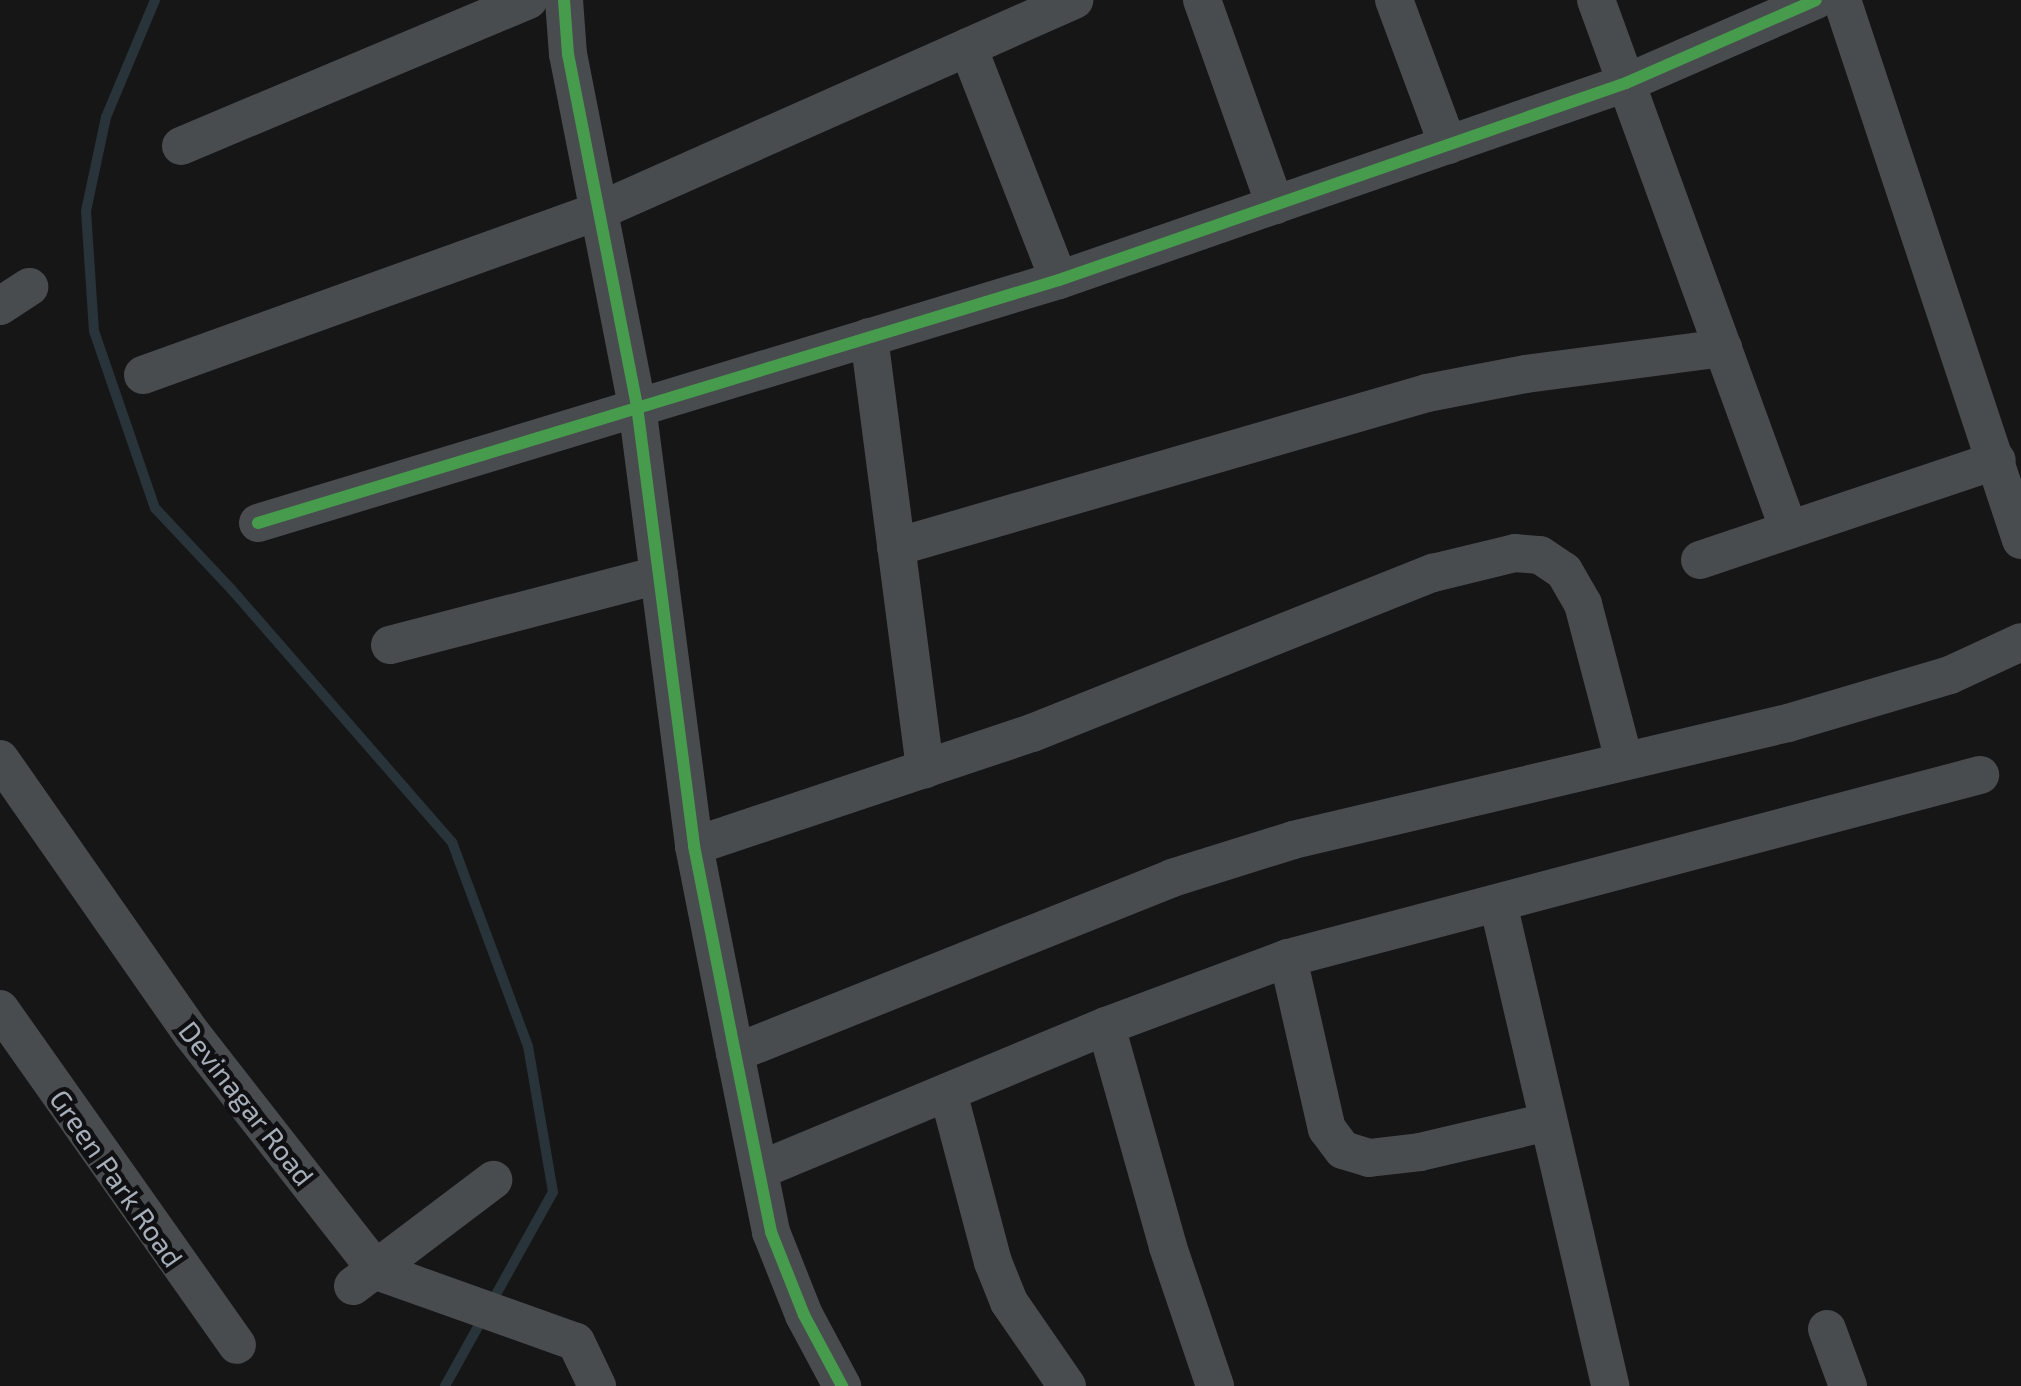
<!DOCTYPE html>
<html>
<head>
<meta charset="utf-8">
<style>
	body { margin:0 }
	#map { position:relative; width:2021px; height:1386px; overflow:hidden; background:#161616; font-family:"Exo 2",sans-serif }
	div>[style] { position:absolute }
	.stream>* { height:10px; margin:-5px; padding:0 5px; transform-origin:5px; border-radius:5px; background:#283439 }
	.street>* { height:38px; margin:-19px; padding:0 19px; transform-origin:19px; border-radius:19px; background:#494c4f }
	.cycleway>* { height:12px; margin:-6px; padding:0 6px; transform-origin:6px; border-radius:6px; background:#469c4c }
	span { translate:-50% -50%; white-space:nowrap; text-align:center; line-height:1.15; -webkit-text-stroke:9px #101012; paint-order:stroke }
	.street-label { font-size:28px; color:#a5aeb9 }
</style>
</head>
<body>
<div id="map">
	<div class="stream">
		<div style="left:155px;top:0;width:127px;rotate:112.7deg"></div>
		<div style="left:106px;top:117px;width:96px;rotate:102deg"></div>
		<div style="left:86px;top:211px;width:120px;rotate:86.2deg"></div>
		<div style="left:94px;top:331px;width:187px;rotate:71deg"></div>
		<div style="left:155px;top:508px;width:112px;rotate:46.8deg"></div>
		<div style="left:232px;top:590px;width:335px;rotate:48.9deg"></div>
		<div style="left:452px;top:842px;width:218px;rotate:69.6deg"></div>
		<div style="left:528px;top:1046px;width:148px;rotate:80.3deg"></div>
		<div style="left:553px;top:1192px;width:222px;rotate:119.1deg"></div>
	</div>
	<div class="street">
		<div style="left:564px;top:0;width:54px;rotate:85.8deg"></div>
		<div style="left:568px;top:54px;width:359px;rotate:78.9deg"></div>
		<div style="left:637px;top:406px;width:444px;rotate:82.6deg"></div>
		<div style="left:694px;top:846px;width:211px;rotate:78.8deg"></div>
		<div style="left:735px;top:1053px;width:183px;rotate:78.6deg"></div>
		<div style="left:771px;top:1232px;width:89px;rotate:68.3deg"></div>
		<div style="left:804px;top:1315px;width:81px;rotate:61.8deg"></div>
		<div style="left:1202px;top:0;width:218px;rotate:70.4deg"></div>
		<div style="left:1394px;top:0;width:155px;rotate:69.6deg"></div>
		<div style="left:1596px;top:0;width:564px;rotate:69.99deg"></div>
		<div style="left:1842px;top:0;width:569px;rotate:71.66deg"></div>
		<div style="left:968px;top:47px;width:250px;rotate:68.7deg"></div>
		<div style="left:181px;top:146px;width:377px;rotate:-22.8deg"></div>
		<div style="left:0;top:306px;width:35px;rotate:-33deg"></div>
		<div style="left:869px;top:337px;width:436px;rotate:82.6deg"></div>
		<div style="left:143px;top:375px;width:487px;rotate:-19.8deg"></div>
		<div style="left:601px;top:210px;width:518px;rotate:-23.94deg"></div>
		<div style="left:258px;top:523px;width:837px;rotate:-16.88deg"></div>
		<div style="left:1059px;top:280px;width:600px;rotate:-19.16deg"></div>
		<div style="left:1626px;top:83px;width:207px;rotate:-23.6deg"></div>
		<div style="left:896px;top:547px;width:553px;rotate:-16.17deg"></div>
		<div style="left:1427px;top:393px;width:101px;rotate:-10.9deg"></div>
		<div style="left:1526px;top:374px;width:199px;rotate:-7.5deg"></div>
		<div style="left:1700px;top:560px;width:313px;rotate:-18.6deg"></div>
		<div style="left:390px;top:645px;width:278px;rotate:-14.6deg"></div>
		<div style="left:0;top:759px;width:335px;rotate:55.1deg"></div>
		<div style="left:192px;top:1034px;width:301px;rotate:52deg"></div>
		<div style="left:377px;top:1271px;width:211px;rotate:19.6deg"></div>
		<div style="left:576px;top:1342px;width:49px;rotate:64.5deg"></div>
		<div style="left:694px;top:846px;width:356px;rotate:-18.5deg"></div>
		<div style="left:1032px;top:733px;width:432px;rotate:-21.8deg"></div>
		<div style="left:1433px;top:573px;width:84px;rotate:-13.7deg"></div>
		<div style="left:1515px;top:553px;width:25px;rotate:5deg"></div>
		<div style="left:1540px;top:555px;width:29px;rotate:34deg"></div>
		<div style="left:1564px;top:571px;width:38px;rotate:60deg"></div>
		<div style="left:1583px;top:604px;width:161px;rotate:75.3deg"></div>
		<div style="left:1498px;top:903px;width:496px;rotate:76.9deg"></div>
		<div style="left:1288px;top:958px;width:175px;rotate:77.2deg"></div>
		<div style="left:1327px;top:1129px;width:26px;rotate:53deg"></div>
		<div style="left:1343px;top:1150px;width:27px;rotate:17deg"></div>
		<div style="left:1369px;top:1158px;width:51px;rotate:-6.7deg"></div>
		<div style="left:1420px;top:1152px;width:131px;rotate:-13.2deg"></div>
		<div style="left:0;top:1009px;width:411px;rotate:54.8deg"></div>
		<div style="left:1106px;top:1026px;width:230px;rotate:74.3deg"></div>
		<div style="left:1168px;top:1247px;width:147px;rotate:71.3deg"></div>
		<div style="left:735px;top:1053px;width:471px;rotate:-21.8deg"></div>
		<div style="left:1172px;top:878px;width:127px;rotate:-17.4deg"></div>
		<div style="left:1293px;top:840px;width:509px;rotate:-13.3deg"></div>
		<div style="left:1788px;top:723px;width:169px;rotate:-16.5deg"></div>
		<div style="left:1950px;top:675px;width:78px;rotate:-24.9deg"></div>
		<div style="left:948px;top:1092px;width:176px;rotate:75.2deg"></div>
		<div style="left:993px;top:1262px;width:43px;rotate:68.2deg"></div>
		<div style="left:1009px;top:1302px;width:102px;rotate:55.4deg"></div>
		<div style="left:760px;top:1170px;width:375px;rotate:-22.6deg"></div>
		<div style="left:1106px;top:1026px;width:194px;rotate:-20.5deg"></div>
		<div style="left:1288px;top:958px;width:716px;rotate:-14.81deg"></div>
		<div style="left:353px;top:1286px;width:176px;rotate:-37.1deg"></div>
		<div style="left:1827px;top:1329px;width:61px;rotate:69.8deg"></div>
	</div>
	<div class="cycleway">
		<div style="left:564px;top:0;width:54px;rotate:85.8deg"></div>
		<div style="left:568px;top:54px;width:359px;rotate:78.9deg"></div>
		<div style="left:637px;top:406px;width:444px;rotate:82.6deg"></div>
		<div style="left:694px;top:846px;width:211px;rotate:78.8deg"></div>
		<div style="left:735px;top:1053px;width:183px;rotate:78.6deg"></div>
		<div style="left:771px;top:1232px;width:89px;rotate:68.3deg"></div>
		<div style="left:804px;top:1315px;width:81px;rotate:61.8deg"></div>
		<div style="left:258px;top:523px;width:837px;rotate:-16.88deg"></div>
		<div style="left:1059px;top:280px;width:600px;rotate:-19.16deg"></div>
		<div style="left:1626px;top:83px;width:207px;rotate:-23.6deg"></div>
	</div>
	<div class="street-label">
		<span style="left:247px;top:1103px;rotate:52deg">Devinagar Road</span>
		<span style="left:117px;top:1178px;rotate:55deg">Green Park Road</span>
	</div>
</div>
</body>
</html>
